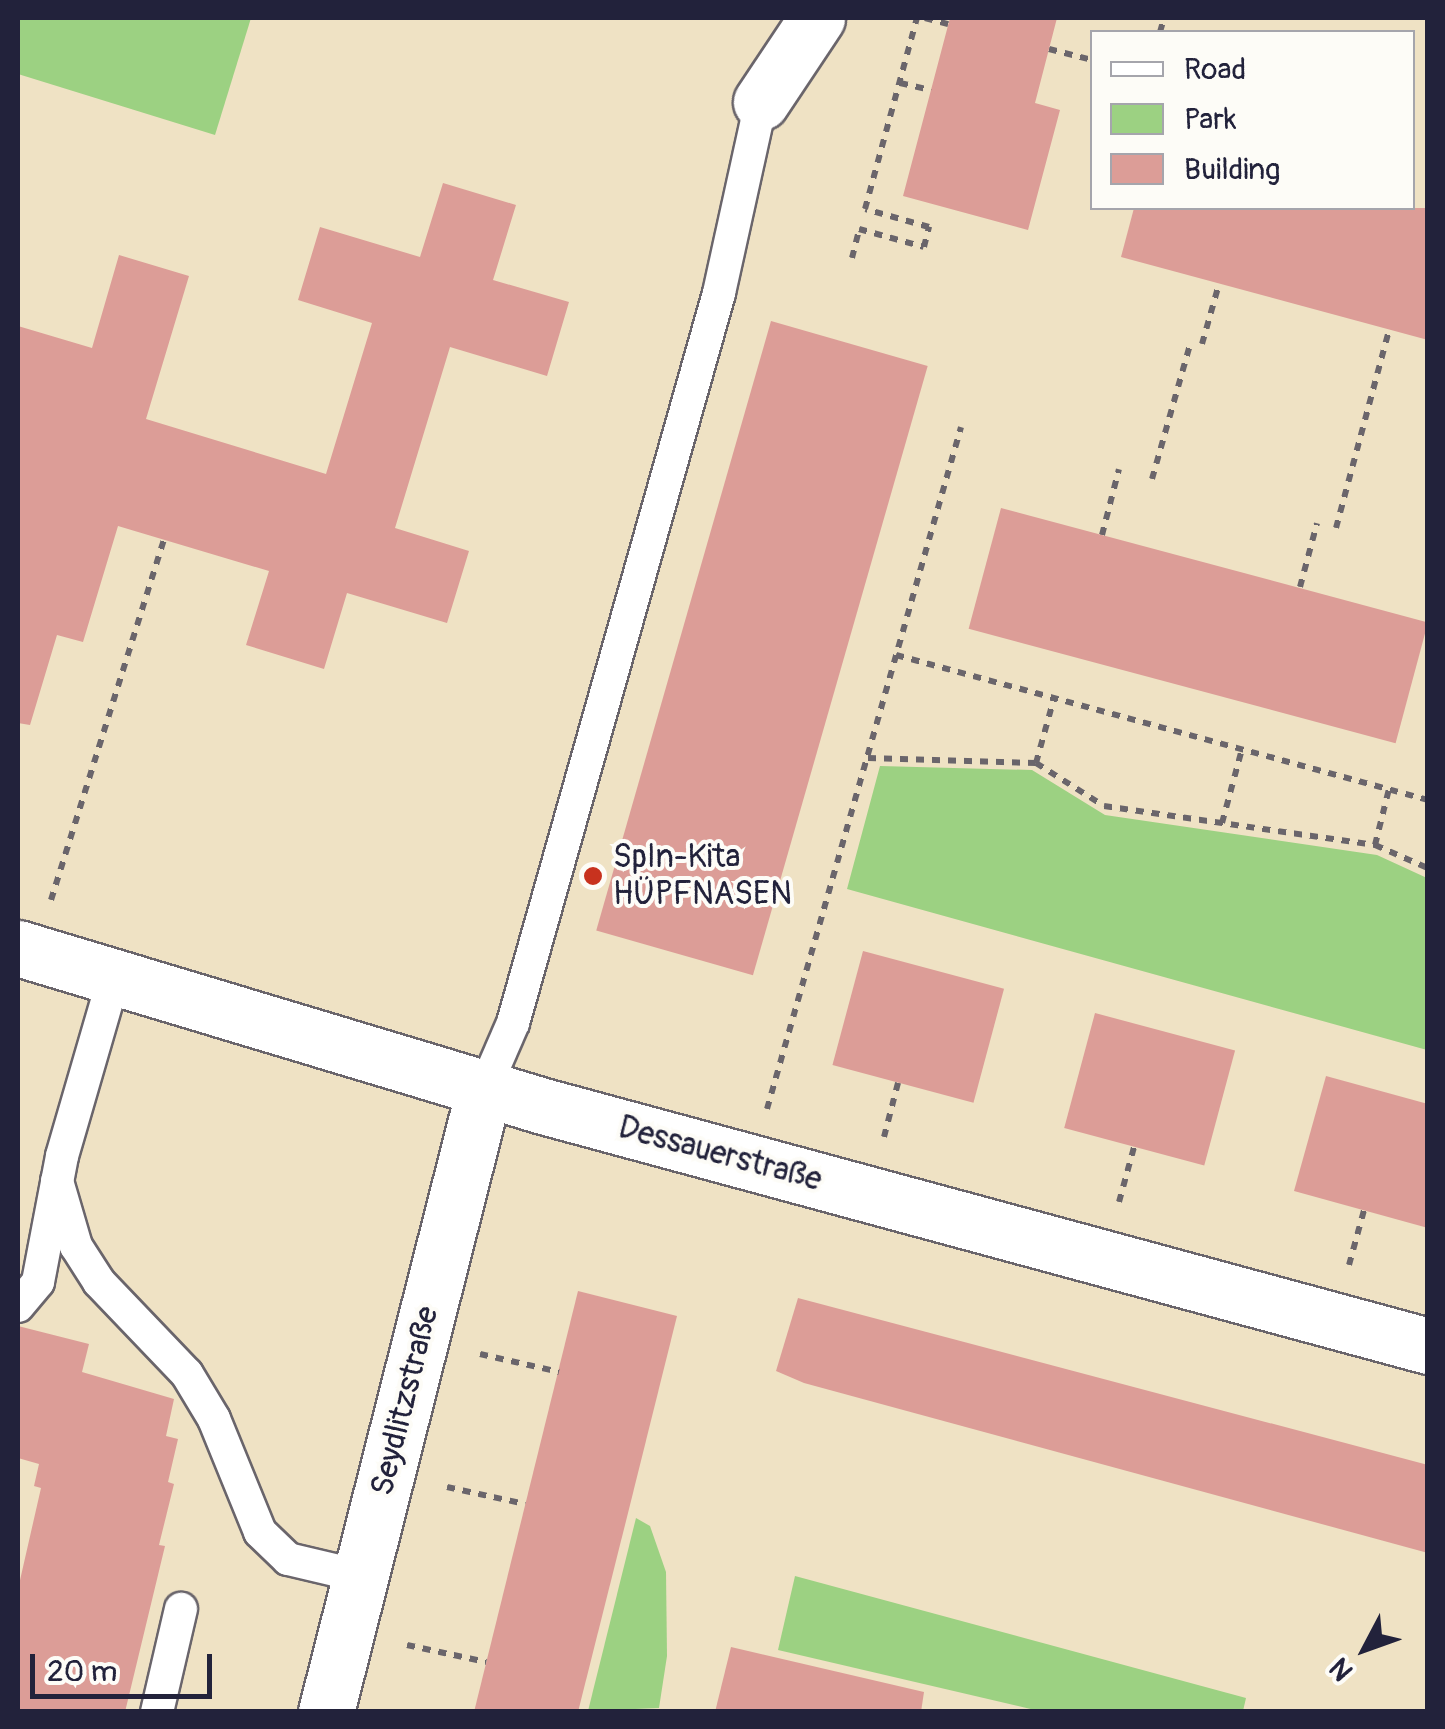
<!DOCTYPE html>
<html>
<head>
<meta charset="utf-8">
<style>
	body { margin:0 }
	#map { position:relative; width:1445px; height:1729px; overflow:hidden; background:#efe2c4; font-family:Pangolin,sans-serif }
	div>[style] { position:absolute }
	.green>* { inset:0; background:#9cd182 }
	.building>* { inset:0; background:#dc9d97; transform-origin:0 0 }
	.path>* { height:6px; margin-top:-3px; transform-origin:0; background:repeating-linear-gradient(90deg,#6a656b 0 8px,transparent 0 16px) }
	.roads { filter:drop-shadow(2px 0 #6a656b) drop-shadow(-2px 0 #6a656b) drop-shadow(0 2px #6a656b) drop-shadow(0 -2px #6a656b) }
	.lane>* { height:32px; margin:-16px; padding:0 16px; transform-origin:16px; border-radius:16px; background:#fff }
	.street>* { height:55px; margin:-27.5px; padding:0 27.5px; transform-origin:27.5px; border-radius:27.5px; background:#fff }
	.dots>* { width:28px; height:28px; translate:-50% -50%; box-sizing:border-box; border:5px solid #fdfcf7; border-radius:50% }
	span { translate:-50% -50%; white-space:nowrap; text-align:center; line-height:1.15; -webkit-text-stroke:8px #fdfcf7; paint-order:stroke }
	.poi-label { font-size:32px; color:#22223b }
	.left { translate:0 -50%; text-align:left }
	.street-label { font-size:32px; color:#22223b }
	.frame { position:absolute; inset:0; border:20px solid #22223b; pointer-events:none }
	.legend { position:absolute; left:1090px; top:30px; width:325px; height:180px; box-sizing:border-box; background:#fdfcf7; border:2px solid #a5a5ac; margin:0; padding:12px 18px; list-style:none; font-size:30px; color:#22223b }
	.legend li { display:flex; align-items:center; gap:20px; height:50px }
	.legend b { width:50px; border:2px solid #a5a5ac }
	.north { position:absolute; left:1315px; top:1599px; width:100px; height:100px; -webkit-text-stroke:8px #fdfcf7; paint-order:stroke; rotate:229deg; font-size:28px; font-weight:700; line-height:40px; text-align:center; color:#22223b }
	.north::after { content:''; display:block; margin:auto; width:35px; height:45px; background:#22223b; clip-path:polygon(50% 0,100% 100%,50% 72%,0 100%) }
	.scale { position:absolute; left:30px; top:1654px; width:182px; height:45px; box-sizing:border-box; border:5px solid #22223b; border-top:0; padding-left:12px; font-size:30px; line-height:35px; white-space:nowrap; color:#22223b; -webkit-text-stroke:8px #fdfcf7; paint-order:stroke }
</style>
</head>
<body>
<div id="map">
	<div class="green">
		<div style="clip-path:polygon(18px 18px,251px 18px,215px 135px,18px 74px)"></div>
		<div style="clip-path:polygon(880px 766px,1032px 770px,1105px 815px,1377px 855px,1427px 878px,1427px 1050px,847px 889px)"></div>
		<div style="clip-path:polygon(636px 1518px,650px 1526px,666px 1572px,667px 1656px,659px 1708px,588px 1711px)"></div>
		<div style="clip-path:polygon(795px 1576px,1246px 1698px,1243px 1711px,1039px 1711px,778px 1650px)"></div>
	</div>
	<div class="building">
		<div style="clip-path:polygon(950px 18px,1057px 18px,1035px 103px,1060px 110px,1028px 230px,903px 196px)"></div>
		<div style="clip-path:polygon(443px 183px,516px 205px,493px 280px,569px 302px,547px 376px,450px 347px,395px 528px,469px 551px,447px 623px,347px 593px,324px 669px,246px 645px,269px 571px,118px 526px,83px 642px,57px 635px,30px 725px,18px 723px,18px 326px,92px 348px,119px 255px,189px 276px,146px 419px,326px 474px,372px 323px,298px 300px,320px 227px,420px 257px)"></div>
		<div style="clip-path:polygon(1134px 208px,1428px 208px,1428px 340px,1121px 257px)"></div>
		<div style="left:771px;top:321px;width:163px;height:634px;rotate:16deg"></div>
		<div style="left:1001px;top:508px;width:442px;height:125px;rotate:15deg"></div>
		<div style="left:863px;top:951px;width:146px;height:118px;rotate:15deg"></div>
		<div style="left:1095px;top:1013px;width:145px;height:119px;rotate:15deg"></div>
		<div style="clip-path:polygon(1326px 1076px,1428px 1104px,1428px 1228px,1294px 1191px)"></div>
		<div style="clip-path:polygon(578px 1291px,677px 1316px,627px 1517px,578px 1712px,474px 1712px)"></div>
		<div style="clip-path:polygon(798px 1298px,1428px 1465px,1428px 1553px,804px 1383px,776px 1371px)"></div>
		<div style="clip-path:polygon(18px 1326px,89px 1344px,82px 1372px,174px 1399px,166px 1436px,178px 1439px,168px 1482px,174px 1484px,159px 1545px,165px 1546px,125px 1712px,18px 1712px,18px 1589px,41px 1488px,34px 1486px,39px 1464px,18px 1458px)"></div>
		<div style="clip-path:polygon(731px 1647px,924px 1692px,921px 1712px,715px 1712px)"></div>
	</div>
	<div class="path">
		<div style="left:925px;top:18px;width:24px;rotate:15deg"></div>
		<div style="left:1160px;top:32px;width:15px;rotate:-74deg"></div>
		<div style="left:1049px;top:49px;width:44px;rotate:14.3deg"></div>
		<div style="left:900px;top:83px;width:32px;rotate:13deg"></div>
		<div style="left:852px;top:258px;width:30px;rotate:-76deg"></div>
		<div style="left:859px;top:229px;width:67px;rotate:15.5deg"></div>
		<div style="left:924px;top:247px;width:21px;rotate:-76deg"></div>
		<div style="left:929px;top:227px;width:66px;rotate:-164.3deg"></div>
		<div style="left:865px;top:209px;width:198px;rotate:-74.8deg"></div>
		<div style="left:1202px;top:344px;width:62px;rotate:-74.2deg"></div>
		<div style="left:1152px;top:479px;width:143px;rotate:-74.2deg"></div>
		<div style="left:1336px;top:528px;width:205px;rotate:-75deg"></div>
		<div style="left:1102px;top:535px;width:68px;rotate:-75.6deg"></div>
		<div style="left:1300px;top:587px;width:66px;rotate:-75.1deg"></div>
		<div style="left:896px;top:655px;width:551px;rotate:15.25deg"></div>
		<div style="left:868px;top:758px;width:168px;rotate:1.7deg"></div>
		<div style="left:1036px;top:763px;width:80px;rotate:32.3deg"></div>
		<div style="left:1104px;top:806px;width:274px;rotate:8.2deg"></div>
		<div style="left:1375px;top:845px;width:58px;rotate:23.5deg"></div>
		<div style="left:1036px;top:763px;width:67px;rotate:-74.5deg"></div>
		<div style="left:1222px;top:823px;width:77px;rotate:-74.9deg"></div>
		<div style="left:1375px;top:845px;width:58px;rotate:-76deg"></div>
		<div style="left:51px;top:900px;width:381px;rotate:-72.6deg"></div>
		<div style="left:767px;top:1109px;width:709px;rotate:-74.12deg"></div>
		<div style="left:884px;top:1137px;width:56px;rotate:-75.5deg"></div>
		<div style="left:1119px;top:1202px;width:57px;rotate:-74.7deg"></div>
		<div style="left:1349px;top:1265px;width:57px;rotate:-74.7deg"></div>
		<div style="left:480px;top:1354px;width:81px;rotate:12.8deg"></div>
		<div style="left:447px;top:1487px;width:80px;rotate:12.3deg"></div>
		<div style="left:407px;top:1645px;width:81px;rotate:12.1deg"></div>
	</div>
	<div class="roads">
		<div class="lane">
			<div style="left:484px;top:1090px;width:73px;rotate:-66.6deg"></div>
			<div style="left:513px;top:1023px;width:759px;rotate:-74.24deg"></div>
			<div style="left:719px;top:293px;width:196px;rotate:-77.6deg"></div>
			<div style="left:57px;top:1181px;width:68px;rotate:73.7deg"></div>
			<div style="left:76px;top:1246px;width:43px;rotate:57.4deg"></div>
			<div style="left:99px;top:1282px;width:127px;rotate:46.3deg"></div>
			<div style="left:187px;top:1374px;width:52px;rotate:59deg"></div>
			<div style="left:214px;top:1419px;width:122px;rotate:67.8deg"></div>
			<div style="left:260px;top:1532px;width:39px;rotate:44deg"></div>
			<div style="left:288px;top:1559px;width:74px;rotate:13.3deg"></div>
			<div style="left:18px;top:1306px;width:31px;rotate:-50deg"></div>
			<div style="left:38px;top:1282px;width:128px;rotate:-79.2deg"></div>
			<div style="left:62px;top:1156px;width:186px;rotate:-73.8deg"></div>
			<div style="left:157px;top:1712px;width:106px;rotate:-76.9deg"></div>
		</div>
		<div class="street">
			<div style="left:761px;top:102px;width:101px;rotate:-56.3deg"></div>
			<div style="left:18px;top:948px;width:548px;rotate:16.75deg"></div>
			<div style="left:543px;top:1106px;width:917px;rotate:15.17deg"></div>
			<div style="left:326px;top:1712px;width:642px;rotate:-75.75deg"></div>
		</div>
	</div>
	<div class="dots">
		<div style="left:593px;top:876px;background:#c8321e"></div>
	</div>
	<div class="poi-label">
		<span class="left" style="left:613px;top:876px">SpIn-Kita<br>HÜPFNASEN</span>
	</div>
	<div class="street-label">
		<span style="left:720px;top:1154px;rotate:15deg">Dessauerstraße</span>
		<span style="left:405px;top:1401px;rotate:-76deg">Seydlitzstraße</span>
	</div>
	<div class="frame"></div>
	<ul class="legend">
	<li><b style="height:12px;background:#fff"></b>Road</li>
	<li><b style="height:28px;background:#9cd182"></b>Park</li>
	<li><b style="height:28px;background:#dc9d97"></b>Building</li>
	</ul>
	<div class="north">N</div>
	<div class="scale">20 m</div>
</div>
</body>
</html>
